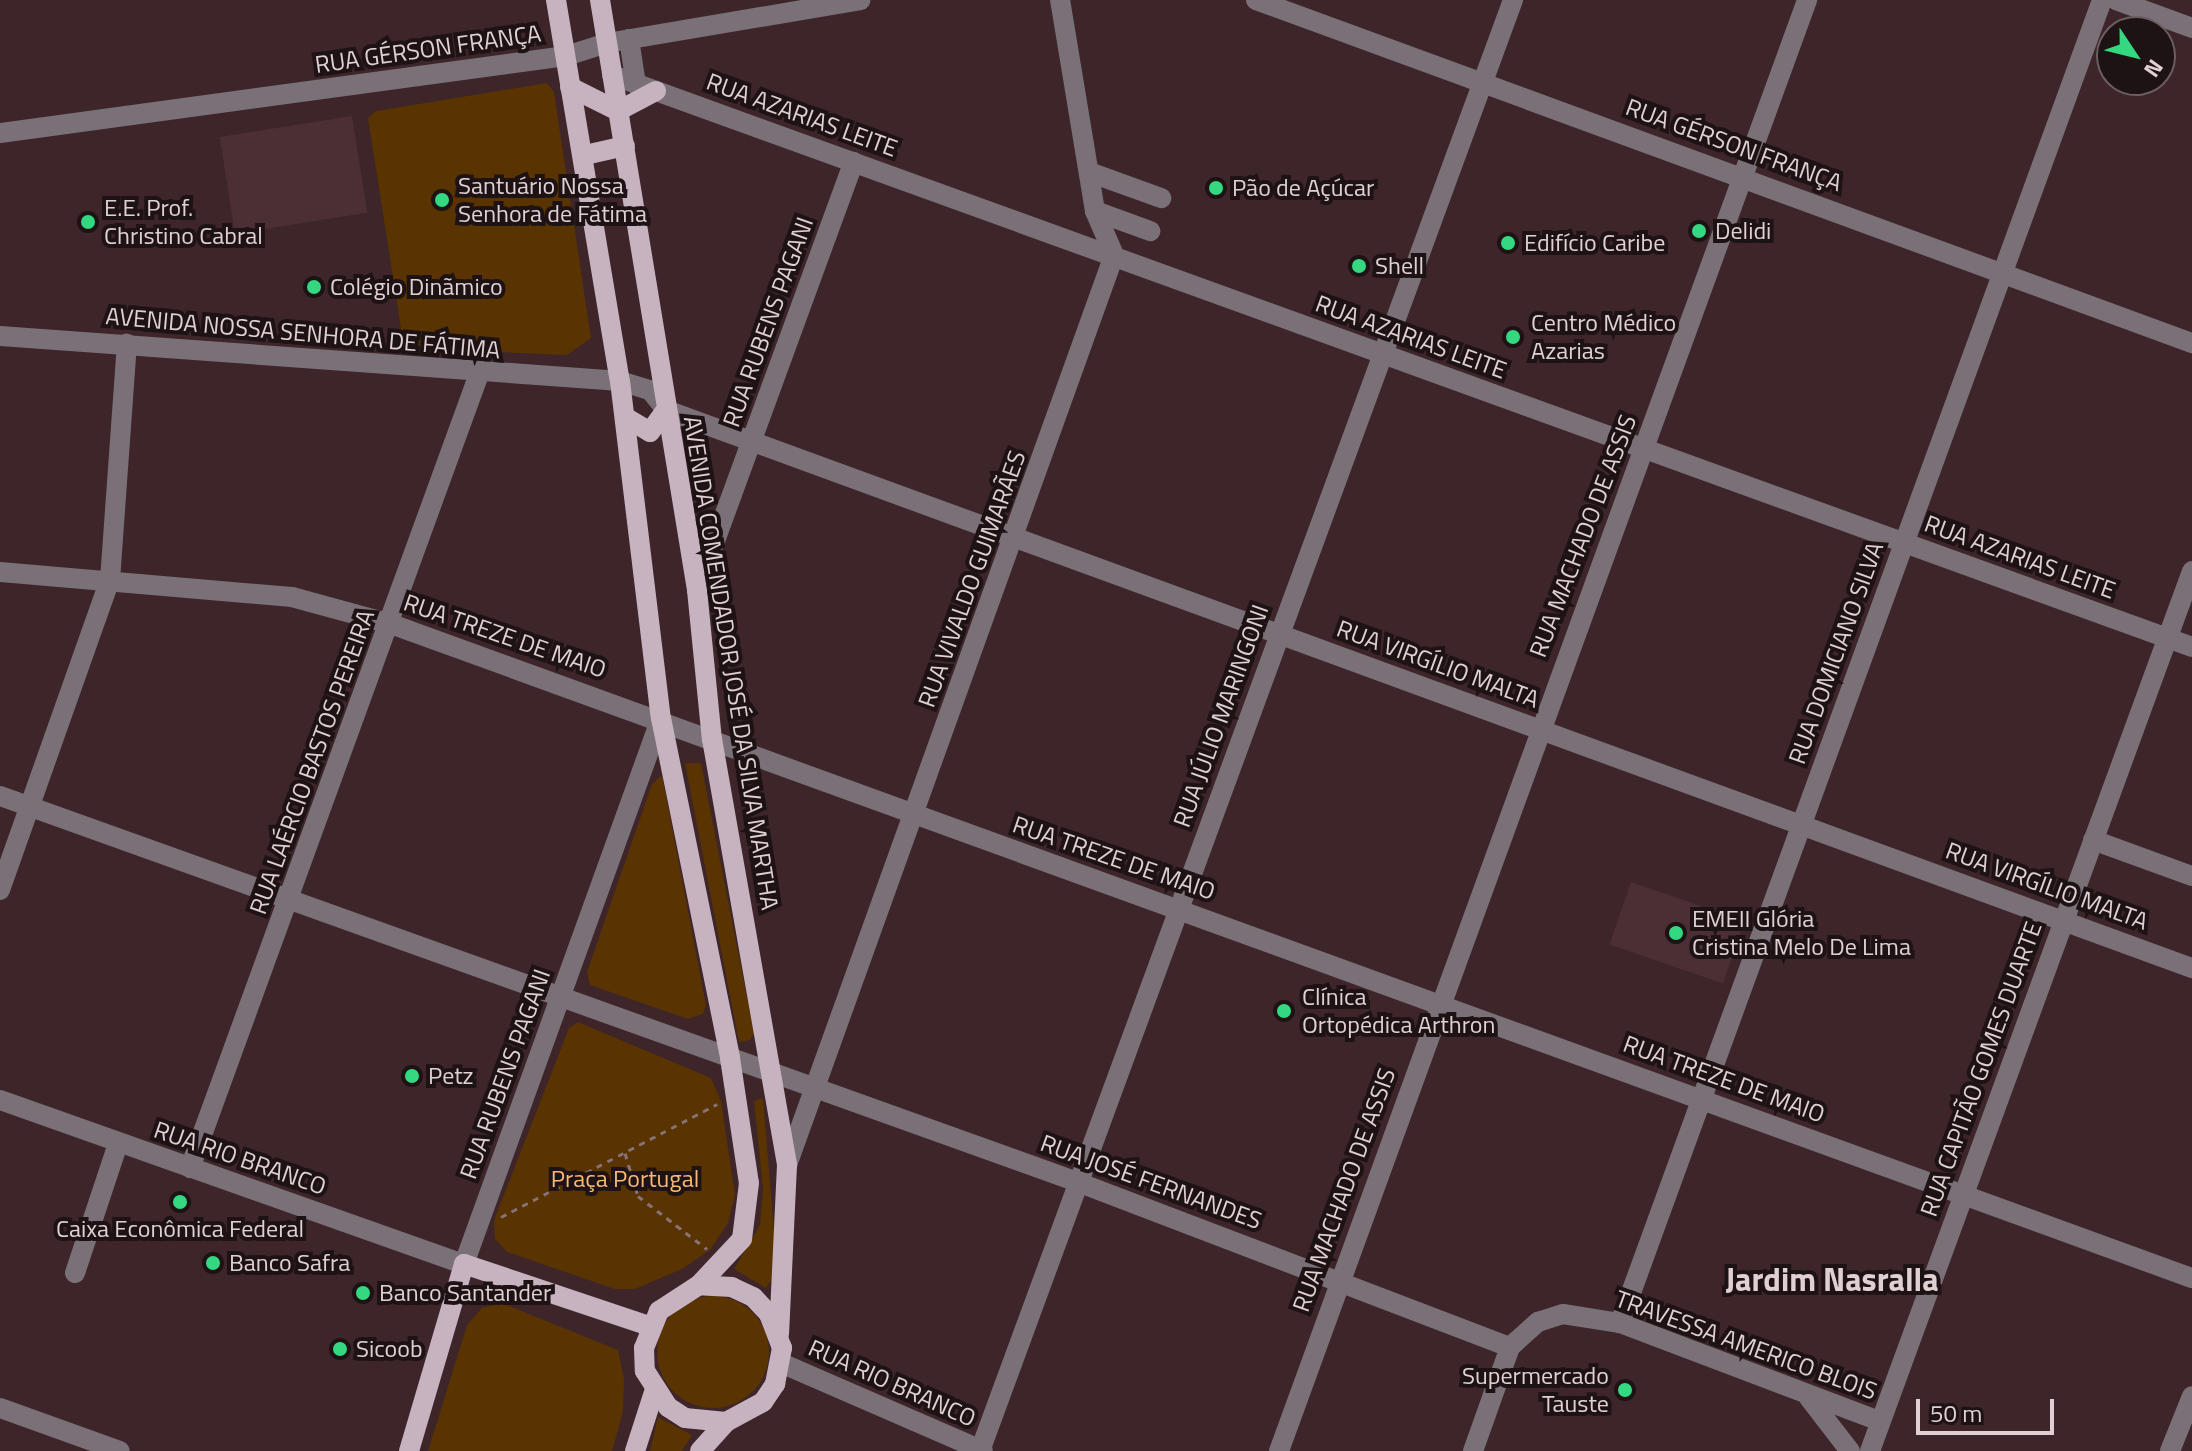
<!DOCTYPE html>
<html>
<head>
<meta charset="utf-8">
<style>
	body { margin:0 }
	#map { position:relative; width:2192px; height:1451px; overflow:hidden; background:#3d252a; font-family:"Titillium Web",sans-serif }
	div>[style] { position:absolute }
	.built>* { inset:0; background:#4c2f35; transform-origin:0 0 }
	.green>* { inset:0; background:#593300 }
	.round { border-radius:50% }
	.path>* { height:3px; margin-top:-1.5px; transform-origin:0; background:repeating-linear-gradient(90deg,#877276 0 6px,transparent 0 12px) }
	.minor>* { height:20px; margin:-10px; padding:0 10px; transform-origin:10px; border-radius:10px; background:#7a7077 }
	.major>* { height:20px; margin:-10px; padding:0 10px; transform-origin:10px; border-radius:10px; background:#c7b2c0 }
	.dots>* { width:22px; height:22px; translate:-50% -50%; box-sizing:border-box; border:4px solid #1d1214; border-radius:50% }
	span { translate:-50% -50%; white-space:nowrap; text-align:center; line-height:1.15; -webkit-text-stroke:8px #1d1214; paint-order:stroke }
	.street-label { font-size:24px; color:#e0d0d3 }
	.poi-label { font-size:24px; color:#e0d0d3 }
	.left { translate:0 -50%; text-align:left }
	.right { translate:-100% -50%; text-align:right }
	.park-label { font-size:24px; color:#f9b876 }
	.district-label { font-size:32px; color:#e0d0d3; font-weight:700 }
	.north { position:absolute; left:2096px; top:16px; width:80px; height:80px; box-sizing:border-box; background:#1d1214; border:2px solid #6b5e60; border-radius:50%; rotate:125deg; font-size:22px; font-weight:700; line-height:32px; text-align:center; color:#e0d0d3 }
	.north::after { content:''; display:block; margin:auto; width:28px; height:36px; background:#33d881; clip-path:polygon(50% 0,100% 100%,50% 72%,0 100%) }
	.scale { position:absolute; left:1916px; top:1399px; width:138px; height:36px; box-sizing:border-box; border:4px solid #e0d0d3; border-top:0; padding-left:10px; font-size:24px; line-height:28px; white-space:nowrap; color:#e0d0d3; -webkit-text-stroke:6px #1d1214; paint-order:stroke }
</style>
</head>
<body>
<div id="map">
	<div class="built">
		<div style="left:352px;top:116px;width:98px;height:134px;rotate:81deg"></div>
		<div style="left:1631px;top:882px;width:120px;height:66px;rotate:19deg"></div>
	</div>
	<div class="green">
		<div style="clip-path:polygon(547px 83px,554px 92px,591px 338px,567px 355px,404px 348px,368px 118px,376px 111px)"></div>
		<div style="clip-path:polygon(685px 763px,701px 763px,754px 1033px,750px 1040px,739px 1042px)"></div>
		<div style="clip-path:polygon(662px 775px,706px 1005px,703px 1014px,688px 1019px,590px 985px,587px 972px,652px 784px)"></div>
		<div style="clip-path:polygon(578px 1022px,711px 1078px,721px 1101px,735px 1195px,728px 1223px,710px 1250px,682px 1269px,635px 1289px,615px 1289px,507px 1252px,495px 1239px,494px 1220px,569px 1028px)"></div>
		<div style="clip-path:polygon(763px 1098px,775px 1243px,772px 1279px,766px 1288px,734px 1269px,760px 1225px,763px 1189px,754px 1101px)"></div>
		<div class="round" style="left:657px;top:1296px;width:112px;height:112px"></div>
		<div style="clip-path:polygon(502px 1303px,618px 1350px,624px 1378px,623px 1412px,612px 1451px,428px 1451px,467px 1325px,482px 1308px)"></div>
		<div style="clip-path:polygon(658px 1417px,692px 1435px,682px 1451px,650px 1451px)"></div>
	</div>
	<div class="path">
		<div style="left:625px;top:1153px;width:45px;rotate:73.2deg"></div>
		<div style="left:638px;top:1196px;width:87px;rotate:37.5deg"></div>
		<div style="left:501px;top:1217px;width:244px;rotate:-27.6deg"></div>
	</div>
	<div class="minor">
		<div style="left:1256px;top:0;width:997px;rotate:20.13deg"></div>
		<div style="left:2116px;top:0;width:81px;rotate:20.2deg"></div>
		<div style="left:629px;top:39px;width:46px;rotate:81.2deg"></div>
		<div style="left:612px;top:75px;width:1680px;rotate:19.9deg"></div>
		<div style="left:0;top:133px;width:571px;rotate:-7.75deg"></div>
		<div style="left:566px;top:56px;width:43px;rotate:-17.6deg"></div>
		<div style="left:607px;top:43px;width:257px;rotate:-9.6deg"></div>
		<div style="left:1089px;top:172px;width:77px;rotate:19.9deg"></div>
		<div style="left:1095px;top:211px;width:59px;rotate:20deg"></div>
		<div style="left:0;top:336px;width:622px;rotate:4.15deg"></div>
		<div style="left:620px;top:381px;width:31px;rotate:17deg"></div>
		<div style="left:650px;top:390px;width:26px;rotate:51deg"></div>
		<div style="left:666px;top:410px;width:1625px;rotate:20.09deg"></div>
		<div style="left:0;top:572px;width:293px;rotate:4.9deg"></div>
		<div style="left:292px;top:597px;width:103px;rotate:15.3deg"></div>
		<div style="left:391px;top:624px;width:1916px;rotate:19.96deg"></div>
		<div style="left:697px;top:590px;width:456px;rotate:-69.9deg"></div>
		<div style="left:0;top:796px;width:1147px;rotate:19.71deg"></div>
		<div style="left:1080px;top:1183px;width:460px;rotate:20.9deg"></div>
		<div style="left:2093px;top:840px;width:105px;rotate:20deg"></div>
		<div style="left:0;top:890px;width:329px;rotate:-70.5deg"></div>
		<div style="left:110px;top:580px;width:237px;rotate:-85.9deg"></div>
		<div style="left:0;top:1100px;width:492px;rotate:19.5deg"></div>
		<div style="left:464px;top:1264px;width:580px;rotate:-70.16deg"></div>
		<div style="left:787px;top:1165px;width:967px;rotate:-70.23deg"></div>
		<div style="left:1114px;top:255px;width:48px;rotate:-113.4deg"></div>
		<div style="left:1095px;top:211px;width:214px;rotate:-99.4deg"></div>
		<div style="left:190px;top:1168px;width:845px;rotate:-70deg"></div>
		<div style="left:75px;top:1273px;width:136px;rotate:-71.6deg"></div>
		<div style="left:1620px;top:1323px;width:1408px;rotate:-69.98deg"></div>
		<div style="left:781px;top:1363px;width:220px;rotate:23.5deg"></div>
		<div style="left:1809px;top:1398px;width:67px;rotate:52.3deg"></div>
		<div style="left:0;top:1408px;width:127px;rotate:19.7deg"></div>
		<div style="left:980px;top:1451px;width:1546px;rotate:-69.83deg"></div>
		<div style="left:1279px;top:1451px;width:1544px;rotate:-70deg"></div>
		<div style="left:1473px;top:1451px;width:110px;rotate:-70.4deg"></div>
		<div style="left:1510px;top:1347px;width:38px;rotate:-42deg"></div>
		<div style="left:1538px;top:1322px;width:26px;rotate:-18deg"></div>
		<div style="left:1563px;top:1314px;width:58px;rotate:9deg"></div>
		<div style="left:1620px;top:1323px;width:278px;rotate:20.7deg"></div>
		<div style="left:1870px;top:1451px;width:937px;rotate:-69.9deg"></div>
		<div style="left:2170px;top:1451px;width:59px;rotate:-68.2deg"></div>
	</div>
	<div class="major">
		<div style="left:556px;top:0;width:386px;rotate:80.5deg"></div>
		<div style="left:620px;top:381px;width:339px;rotate:83.1deg"></div>
		<div style="left:661px;top:718px;width:347px;rotate:78.5deg"></div>
		<div style="left:730px;top:1058px;width:126px;rotate:81.4deg"></div>
		<div style="left:749px;top:1183px;width:56px;rotate:97.1deg"></div>
		<div style="left:742px;top:1239px;width:63px;rotate:133.1deg"></div>
		<div style="left:699px;top:1285px;width:48px;rotate:147deg"></div>
		<div style="left:659px;top:1311px;width:40px;rotate:112deg"></div>
		<div style="left:644px;top:1348px;width:23px;rotate:88deg"></div>
		<div style="left:645px;top:1371px;width:43px;rotate:57.4deg"></div>
		<div style="left:668px;top:1407px;width:20px;rotate:33deg"></div>
		<div style="left:685px;top:1418px;width:41px;rotate:5.6deg"></div>
		<div style="left:726px;top:1422px;width:42px;rotate:-28.4deg"></div>
		<div style="left:763px;top:1402px;width:22px;rotate:-56deg"></div>
		<div style="left:775px;top:1384px;width:37px;rotate:-79deg"></div>
		<div style="left:782px;top:1348px;width:36px;rotate:-111deg"></div>
		<div style="left:769px;top:1314px;width:23px;rotate:-133deg"></div>
		<div style="left:753px;top:1297px;width:23px;rotate:-155deg"></div>
		<div style="left:732px;top:1287px;width:33px;rotate:-177deg"></div>
		<div style="left:600px;top:0;width:598px;rotate:80.66deg"></div>
		<div style="left:697px;top:590px;width:150px;rotate:84.3deg"></div>
		<div style="left:712px;top:739px;width:433px;rotate:80deg"></div>
		<div style="left:787px;top:1165px;width:169px;rotate:92.7deg"></div>
		<div style="left:570px;top:87px;width:54px;rotate:26.6deg"></div>
		<div style="left:618px;top:111px;width:43px;rotate:-27.8deg"></div>
		<div style="left:585px;top:155px;width:41px;rotate:-12.7deg"></div>
		<div style="left:625px;top:417px;width:29px;rotate:31deg"></div>
		<div style="left:650px;top:432px;width:27px;rotate:-54deg"></div>
		<div style="left:409px;top:1451px;width:195px;rotate:-73.6deg"></div>
		<div style="left:464px;top:1264px;width:195px;rotate:18.5deg"></div>
		<div style="left:635px;top:1451px;width:62px;rotate:-72.1deg"></div>
		<div style="left:700px;top:1451px;width:39px;rotate:-48deg"></div>
	</div>
	<div class="dots">
		<div style="left:1216px;top:188px;background:#33d881"></div>
		<div style="left:442px;top:200px;background:#33d881"></div>
		<div style="left:88px;top:222px;background:#33d881"></div>
		<div style="left:1699px;top:231px;background:#33d881"></div>
		<div style="left:1508px;top:243px;background:#33d881"></div>
		<div style="left:1359px;top:266px;background:#33d881"></div>
		<div style="left:314px;top:287px;background:#33d881"></div>
		<div style="left:1513px;top:337px;background:#33d881"></div>
		<div style="left:1676px;top:933px;background:#33d881"></div>
		<div style="left:1284px;top:1011px;background:#33d881"></div>
		<div style="left:412px;top:1076px;background:#33d881"></div>
		<div style="left:180px;top:1202px;background:#33d881"></div>
		<div style="left:213px;top:1263px;background:#33d881"></div>
		<div style="left:363px;top:1293px;background:#33d881"></div>
		<div style="left:340px;top:1349px;background:#33d881"></div>
		<div style="left:1625px;top:1390px;background:#33d881"></div>
	</div>
	<div class="street-label">
		<span style="left:428px;top:49px;rotate:-8deg">RUA GÉRSON FRANÇA</span>
		<span style="left:802px;top:115px;rotate:20deg">RUA AZARIAS LEITE</span>
		<span style="left:1734px;top:145px;rotate:20deg">RUA GÉRSON FRANÇA</span>
		<span style="left:768px;top:322px;rotate:-70deg">RUA RUBENS PAGANI</span>
		<span style="left:303px;top:333px;rotate:5deg">AVENIDA NOSSA SENHORA DE FÁTIMA</span>
		<span style="left:1411px;top:337px;rotate:20deg">RUA AZARIAS LEITE</span>
		<span style="left:1583px;top:536px;rotate:-69deg">RUA MACHADO DE ASSIS</span>
		<span style="left:2020px;top:557px;rotate:20deg">RUA AZARIAS LEITE</span>
		<span style="left:972px;top:579px;rotate:-70deg">RUA VIVALDO GUIMARÃES</span>
		<span style="left:505px;top:636px;rotate:19deg">RUA TREZE DE MAIO</span>
		<span style="left:1836px;top:653px;rotate:-70deg">RUA DOMICIANO SILVA</span>
		<span style="left:731px;top:663px;rotate:81deg">AVENIDA COMENDADOR JOSÉ DA SILVA MARTHA</span>
		<span style="left:1438px;top:664px;rotate:20deg">RUA VIRGÍLIO MALTA</span>
		<span style="left:1221px;top:716px;rotate:-70deg">RUA JÚLIO MARINGONI</span>
		<span style="left:312px;top:762px;rotate:-70deg">RUA LAÉRCIO BASTOS PEREIRA</span>
		<span style="left:1114px;top:858px;rotate:19deg">RUA TREZE DE MAIO</span>
		<span style="left:2047px;top:886px;rotate:20deg">RUA VIRGÍLIO MALTA</span>
		<span style="left:1981px;top:1069px;rotate:-70deg">RUA CAPITÃO GOMES DUARTE</span>
		<span style="left:505px;top:1074px;rotate:-70deg">RUA RUBENS PAGANI</span>
		<span style="left:1724px;top:1079px;rotate:20deg">RUA TREZE DE MAIO</span>
		<span style="left:240px;top:1158px;rotate:19deg">RUA RIO BRANCO</span>
		<span style="left:1151px;top:1182px;rotate:20deg">RUA JOSÉ FERNANDES</span>
		<span style="left:1344px;top:1190px;rotate:-70deg">RUA MACHADO DE ASSIS</span>
		<span style="left:1746px;top:1345px;rotate:20deg">TRAVESSA AMERICO BLOIS</span>
		<span style="left:892px;top:1383px;rotate:24deg">RUA RIO BRANCO</span>
	</div>
	<div class="poi-label">
		<span class="left" style="left:458px;top:200px">Santuário Nossa<br>Senhora de Fátima</span>
		<span class="left" style="left:1232px;top:188px">Pão de Açúcar</span>
		<span class="left" style="left:104px;top:222px">E.E. Prof.<br>Christino Cabral</span>
		<span class="left" style="left:1715px;top:231px">Delidi</span>
		<span class="left" style="left:1524px;top:243px">Edifício Caribe</span>
		<span class="left" style="left:1375px;top:266px">Shell</span>
		<span class="left" style="left:330px;top:287px">Colégio Dinãmico</span>
		<span class="left" style="left:1531px;top:337px">Centro Médico<br>Azarias</span>
		<span class="left" style="left:1692px;top:933px">EMEII Glória<br>Cristina Melo De Lima</span>
		<span class="left" style="left:1302px;top:1011px">Clínica<br>Ortopédica Arthron</span>
		<span class="left" style="left:428px;top:1076px">Petz</span>
		<span style="left:180px;top:1229px">Caixa Econômica Federal</span>
		<span class="left" style="left:229px;top:1263px">Banco Safra</span>
		<span class="left" style="left:379px;top:1293px">Banco Santander</span>
		<span class="left" style="left:356px;top:1349px">Sicoob</span>
		<span class="right" style="left:1609px;top:1390px">Supermercado<br>Tauste</span>
	</div>
	<div class="park-label">
		<span style="left:625px;top:1179px">Praça Portugal</span>
	</div>
	<div class="district-label">
		<span style="left:1832px;top:1279px">Jardim Nasralla</span>
	</div>
	<div class="north">N</div>
	<div class="scale">50 m</div>
</div>
</body>
</html>
